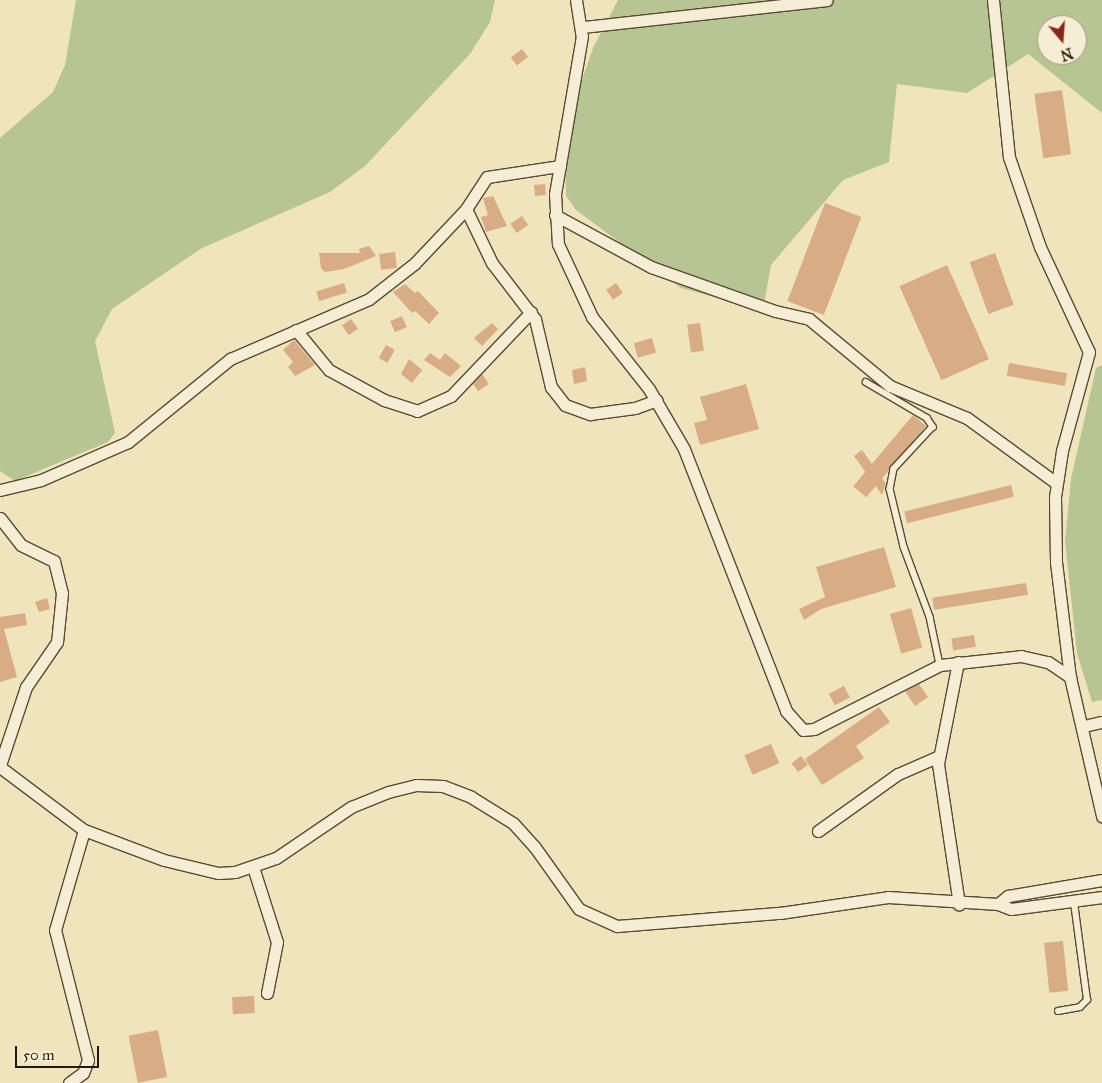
<!DOCTYPE html>
<html>
<head>
<meta charset="utf-8">
<style>
	body { margin:0 }
	#map { position:relative; width:1102px; height:1083px; overflow:hidden; background:#f0e4bd; font-family:"IM FELL Great Primer",serif }
	div>[style] { position:absolute }
	.green>* { inset:0; background:#b7c593 }
	.building>* { inset:0; background:#d8ac84; transform-origin:0 0 }
	.roads { filter:drop-shadow(1px 0 #564a36) drop-shadow(-1px 0 #564a36) drop-shadow(0 1px #564a36) drop-shadow(0 -1px #564a36) }
	.lane>* { height:5.5px; margin:-2.75px; padding:0 2.75px; transform-origin:2.75px; border-radius:2.75px; background:#f5edd4 }
	.street>* { height:11px; margin:-5.5px; padding:0 5.5px; transform-origin:5.5px; border-radius:5.5px; background:#f5edd4 }
	span { translate:-50% -50%; white-space:nowrap; text-align:center; line-height:1.15; -webkit-text-stroke:4.5px #f5edd4; paint-order:stroke }
	.north { position:absolute; left:1037px; top:15px; width:50px; height:50px; box-sizing:border-box; background:#f5edd4; border:1px solid #a19783; border-radius:50%; rotate:162deg; font-size:14px; font-weight:700; line-height:20px; text-align:center; color:#231709 }
	.north::after { content:''; display:block; margin:auto; width:18px; height:22px; background:#8f2418; clip-path:polygon(50% 0,100% 100%,50% 72%,0 100%) }
	.scale { position:absolute; left:15px; top:1046px; width:84px; height:22px; box-sizing:border-box; border:2px solid #231709; border-top:0; padding-left:6px; font-size:15px; line-height:18px; white-space:nowrap; color:#231709; -webkit-text-stroke:4px #f5edd4; paint-order:stroke }
</style>
</head>
<body>
<div id="map">
	<div class="green">
		<div style="clip-path:polygon(76px 0,495px 0,490px 22px,470px 54px,365px 166px,330px 192px,202px 248px,112px 309px,95px 341px,115px 433px,108px 442px,15px 481px,0 471px,0 138px,53px 92px,65px 65px)"></div>
		<div style="clip-path:polygon(evenodd,618px 0,1102px 0,1102px 113px,1028px 54px,967px 93px,897px 84px,889px 162px,843px 180px,771px 265px,763px 310px,681px 288px,576px 210px,566px 196px,565px 151px,580px 86px,593px 48px,618px 0,1047px 25px,1077px 25px,1077px 55px,1047px 55px,1047px 25px)"></div>
		<div style="clip-path:polygon(1102px 365px,1102px 700px,1092px 702px,1077px 653px,1065px 541px,1071px 479px,1096px 368px)"></div>
	</div>
	<div class="building">
		<div style="left:522px;top:49px;width:10px;height:14px;rotate:53deg"></div>
		<div style="left:1062px;top:90px;width:65px;height:28px;rotate:82deg"></div>
		<div style="left:545px;top:184px;width:11px;height:11px;rotate:85deg"></div>
		<div style="clip-path:polygon(493px 196px,507px 226px,486px 232px,481px 217px,488px 215px,483px 198px)"></div>
		<div style="left:825px;top:203px;width:39px;height:105px;rotate:21deg"></div>
		<div style="left:522px;top:216px;width:11px;height:14px;rotate:56deg"></div>
		<div style="clip-path:polygon(369px 246px,376px 256px,344px 269px,325px 272px,321px 268px,319px 253px,360px 253px,359px 249px)"></div>
		<div style="left:395px;top:252px;width:16px;height:16px;rotate:83deg"></div>
		<div style="left:995px;top:253px;width:55px;height:27px;rotate:70deg"></div>
		<div style="left:947px;top:265px;width:103px;height:52px;rotate:66deg"></div>
		<div style="left:344px;top:283px;width:10px;height:29px;rotate:73deg"></div>
		<div style="left:616px;top:283px;width:12px;height:12px;rotate:55deg"></div>
		<div style="clip-path:polygon(405px 284px,415px 293px,418px 291px,439px 313px,429px 324px,415px 311px,412px 313px,393px 292px)"></div>
		<div style="left:402px;top:316px;width:12px;height:13px;rotate:66deg"></div>
		<div style="left:351px;top:319px;width:12px;height:11px;rotate:55deg"></div>
		<div style="clip-path:polygon(492px 323px,498px 329px,482px 346px,474px 338px)"></div>
		<div style="left:700px;top:323px;width:28px;height:13px;rotate:82deg"></div>
		<div style="left:652px;top:338px;width:15px;height:19px;rotate:74deg"></div>
		<div style="clip-path:polygon(294px 340px,315px 365px,295px 376px,288px 367px,293px 362px,283px 350px)"></div>
		<div style="left:386px;top:345px;width:10px;height:15px;rotate:29deg"></div>
		<div style="clip-path:polygon(430px 353px,440px 360px,445px 353px,461px 366px,450px 377px,424px 360px)"></div>
		<div style="clip-path:polygon(409px 359px,422px 370px,412px 383px,401px 374px)"></div>
		<div style="left:1009px;top:363px;width:59px;height:13px;rotate:10deg"></div>
		<div style="clip-path:polygon(585px 367px,587px 381px,574px 384px,572px 370px)"></div>
		<div style="clip-path:polygon(482px 374px,489px 384px,478px 391px,473px 384px)"></div>
		<div style="clip-path:polygon(746px 384px,759px 429px,700px 445px,694px 423px,707px 420px,700px 397px)"></div>
		<div style="left:913px;top:415px;width:17px;height:93px;rotate:40deg"></div>
		<div style="clip-path:polygon(862px 450px,886px 484px,882px 495px,854px 456px)"></div>
		<div style="left:1011px;top:485px;width:12px;height:110px;rotate:76deg"></div>
		<div style="clip-path:polygon(884px 547px,896px 587px,821px 609px,804px 620px,799px 609px,825px 597px,816px 567px)"></div>
		<div style="left:1026px;top:583px;width:12px;height:95px;rotate:81deg"></div>
		<div style="clip-path:polygon(47px 598px,50px 609px,39px 612px,35px 602px)"></div>
		<div style="left:911px;top:608px;width:41px;height:22px;rotate:74deg"></div>
		<div style="clip-path:polygon(25px 613px,27px 625px,4px 629px,17px 677px,0 682px,0 617px)"></div>
		<div style="left:974px;top:635px;width:12px;height:23px;rotate:81deg"></div>
		<div style="clip-path:polygon(919px 684px,928px 697px,915px 706px,905px 691px)"></div>
		<div style="left:844px;top:686px;width:13px;height:17px;rotate:63deg"></div>
		<div style="clip-path:polygon(879px 707px,890px 722px,856px 746px,864px 758px,822px 785px,805px 759px)"></div>
		<div style="left:771px;top:744px;width:21px;height:29px;rotate:67deg"></div>
		<div style="left:801px;top:756px;width:11px;height:12px;rotate:52deg"></div>
		<div style="left:1063px;top:941px;width:50px;height:19px;rotate:84deg"></div>
		<div style="left:254px;top:996px;width:17px;height:22px;rotate:87deg"></div>
		<div style="left:158px;top:1030px;width:48px;height:30px;rotate:79deg"></div>
	</div>
	<div class="roads">
		<div class="lane">
			<div style="left:866px;top:382px;width:71px;rotate:30.5deg"></div>
			<div style="left:927px;top:418px;width:11px;rotate:56deg"></div>
			<div style="left:933px;top:427px;width:57px;rotate:132.9deg"></div>
			<div style="left:894px;top:469px;width:20px;rotate:101deg"></div>
			<div style="left:890px;top:489px;width:60px;rotate:76.4deg"></div>
			<div style="left:904px;top:547px;width:75px;rotate:69.6deg"></div>
			<div style="left:930px;top:617px;width:49px;rotate:78.2deg"></div>
			<div style="left:1058px;top:1011px;width:22px;rotate:-10deg"></div>
			<div style="left:1080px;top:1007px;width:10px;rotate:-45deg"></div>
			<div style="left:1087px;top:1000px;width:98px;rotate:-97.6deg"></div>
		</div>
		<div class="street">
			<div style="left:576px;top:0;width:36px;rotate:81deg"></div>
			<div style="left:582px;top:36px;width:160px;rotate:99.7deg"></div>
			<div style="left:555px;top:194px;width:50px;rotate:86.6deg"></div>
			<div style="left:558px;top:244px;width:81px;rotate:65deg"></div>
			<div style="left:592px;top:317px;width:92px;rotate:51.6deg"></div>
			<div style="left:649px;top:389px;width:69px;rotate:59.7deg"></div>
			<div style="left:684px;top:449px;width:281px;rotate:68.7deg"></div>
			<div style="left:786px;top:711px;width:25px;rotate:48deg"></div>
			<div style="left:803px;top:730px;width:11px;rotate:-5deg"></div>
			<div style="left:814px;top:729px;width:141px;rotate:-26.9deg"></div>
			<div style="left:940px;top:665px;width:81px;rotate:-6.3deg"></div>
			<div style="left:1021px;top:656px;width:28px;rotate:13deg"></div>
			<div style="left:1048px;top:662px;width:27px;rotate:34deg"></div>
			<div style="left:1070px;top:677px;width:143px;rotate:77deg"></div>
			<div style="left:993px;top:0;width:158px;rotate:84.2deg"></div>
			<div style="left:1009px;top:157px;width:95px;rotate:71deg"></div>
			<div style="left:1040px;top:247px;width:116px;rotate:65deg"></div>
			<div style="left:1089px;top:352px;width:103px;rotate:105.3deg"></div>
			<div style="left:1062px;top:451px;width:47px;rotate:98.7deg"></div>
			<div style="left:1055px;top:497px;width:65px;rotate:89.1deg"></div>
			<div style="left:1056px;top:562px;width:116px;rotate:83.1deg"></div>
			<div style="left:583px;top:27px;width:245px;rotate:-6.3deg"></div>
			<div style="left:466px;top:209px;width:60px;rotate:64.3deg"></div>
			<div style="left:492px;top:263px;width:71px;rotate:52.5deg"></div>
			<div style="left:535px;top:319px;width:70px;rotate:76.8deg"></div>
			<div style="left:551px;top:387px;width:23px;rotate:52deg"></div>
			<div style="left:565px;top:405px;width:27px;rotate:20deg"></div>
			<div style="left:590px;top:414px;width:45px;rotate:-7.6deg"></div>
			<div style="left:635px;top:408px;width:23px;rotate:-20deg"></div>
			<div style="left:555px;top:215px;width:109px;rotate:28.4deg"></div>
			<div style="left:651px;top:267px;width:132px;rotate:19.5deg"></div>
			<div style="left:775px;top:311px;width:35px;rotate:13deg"></div>
			<div style="left:809px;top:319px;width:105px;rotate:39.6deg"></div>
			<div style="left:890px;top:386px;width:83px;rotate:22.6deg"></div>
			<div style="left:967px;top:418px;width:110px;rotate:36.1deg"></div>
			<div style="left:296px;top:330px;width:52px;rotate:50.5deg"></div>
			<div style="left:329px;top:370px;width:63px;rotate:28.6deg"></div>
			<div style="left:384px;top:400px;width:35px;rotate:18deg"></div>
			<div style="left:417px;top:411px;width:37px;rotate:-24deg"></div>
			<div style="left:451px;top:396px;width:116px;rotate:-46.4deg"></div>
			<div style="left:0;top:490px;width:42px;rotate:-13.7deg"></div>
			<div style="left:41px;top:480px;width:95px;rotate:-23.6deg"></div>
			<div style="left:128px;top:442px;width:132px;rotate:-39.1deg"></div>
			<div style="left:230px;top:359px;width:151px;rotate:-23.3deg"></div>
			<div style="left:369px;top:299px;width:58px;rotate:-38deg"></div>
			<div style="left:415px;top:263px;width:74px;rotate:-46.6deg"></div>
			<div style="left:466px;top:209px;width:38px;rotate:-57deg"></div>
			<div style="left:487px;top:177px;width:74px;rotate:-8.6deg"></div>
			<div style="left:0;top:518px;width:34px;rotate:52deg"></div>
			<div style="left:21px;top:545px;width:37px;rotate:26deg"></div>
			<div style="left:54px;top:561px;width:33px;rotate:76deg"></div>
			<div style="left:62px;top:593px;width:49px;rotate:95.8deg"></div>
			<div style="left:57px;top:642px;width:55px;rotate:124.6deg"></div>
			<div style="left:26px;top:687px;width:82px;rotate:108.4deg"></div>
			<div style="left:958px;top:662px;width:104px;rotate:101.1deg"></div>
			<div style="left:938px;top:764px;width:142px;rotate:81.5deg"></div>
			<div style="left:1084px;top:726px;width:18px;rotate:-13deg"></div>
			<div style="left:0;top:767px;width:105px;rotate:36.9deg"></div>
			<div style="left:84px;top:830px;width:85px;rotate:20.6deg"></div>
			<div style="left:164px;top:860px;width:56px;rotate:13.5deg"></div>
			<div style="left:218px;top:873px;width:17px;rotate:-3deg"></div>
			<div style="left:235px;top:872px;width:43px;rotate:-18.9deg"></div>
			<div style="left:276px;top:858px;width:91px;rotate:-34.2deg"></div>
			<div style="left:351px;top:807px;width:40px;rotate:-22deg"></div>
			<div style="left:388px;top:792px;width:29px;rotate:-14deg"></div>
			<div style="left:416px;top:785px;width:27px;rotate:2deg"></div>
			<div style="left:443px;top:786px;width:30px;rotate:21deg"></div>
			<div style="left:471px;top:797px;width:49px;rotate:31.8deg"></div>
			<div style="left:513px;top:823px;width:31px;rotate:48deg"></div>
			<div style="left:534px;top:846px;width:77px;rotate:54.5deg"></div>
			<div style="left:579px;top:909px;width:42px;rotate:24.1deg"></div>
			<div style="left:617px;top:926px;width:164px;rotate:-4.6deg"></div>
			<div style="left:780px;top:913px;width:109px;rotate:-8.4deg"></div>
			<div style="left:888px;top:897px;width:110px;rotate:3.6deg"></div>
			<div style="left:998px;top:904px;width:14px;rotate:21deg"></div>
			<div style="left:1011px;top:909px;width:92px;rotate:-7.5deg"></div>
			<div style="left:818px;top:831px;width:98px;rotate:-35.5deg"></div>
			<div style="left:898px;top:774px;width:45px;rotate:-23.7deg"></div>
			<div style="left:253px;top:867px;width:79px;rotate:72.3deg"></div>
			<div style="left:277px;top:942px;width:52px;rotate:101.1deg"></div>
			<div style="left:998px;top:904px;width:13px;rotate:-39deg"></div>
			<div style="left:1008px;top:896px;width:95px;rotate:-9.7deg"></div>
			<div style="left:69px;top:1083px;width:17px;rotate:-36deg"></div>
			<div style="left:83px;top:1073px;width:14px;rotate:-69deg"></div>
			<div style="left:88px;top:1060px;width:134px;rotate:-104.2deg"></div>
			<div style="left:55px;top:930px;width:104px;rotate:-73.8deg"></div>
		</div>
	</div>
	<div class="north">N</div>
	<div class="scale">50 m</div>
</div>
</body>
</html>
